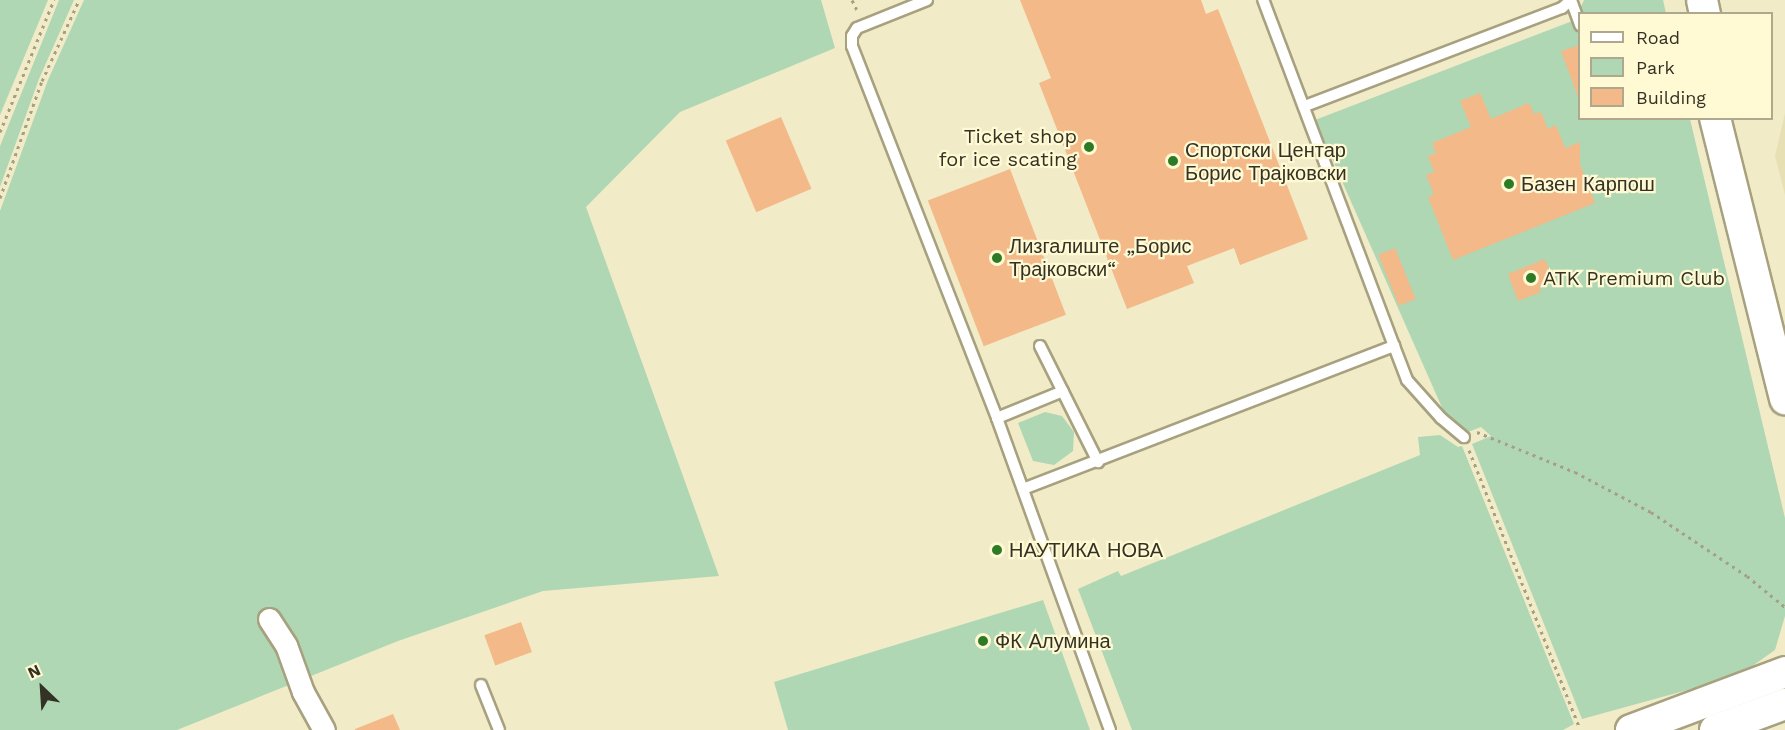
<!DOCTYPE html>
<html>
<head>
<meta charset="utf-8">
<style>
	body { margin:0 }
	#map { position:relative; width:1785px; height:730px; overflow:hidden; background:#f2ebc7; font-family:"Work Sans",sans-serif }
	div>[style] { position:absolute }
	.built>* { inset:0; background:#e7e0b5 }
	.green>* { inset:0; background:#afd7b4 }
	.building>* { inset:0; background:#f3b988; transform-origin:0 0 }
	.path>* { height:3px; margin-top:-1.5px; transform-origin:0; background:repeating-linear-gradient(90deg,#a5a085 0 3px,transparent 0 7.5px) }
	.roads { filter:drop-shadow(2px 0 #a7a17f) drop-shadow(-2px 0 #a7a17f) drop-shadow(0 2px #a7a17f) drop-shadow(0 -2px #a7a17f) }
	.lane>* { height:10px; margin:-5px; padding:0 5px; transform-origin:5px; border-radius:5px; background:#fff }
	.street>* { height:21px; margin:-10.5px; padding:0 10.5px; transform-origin:10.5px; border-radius:10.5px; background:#fff }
	.secondary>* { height:30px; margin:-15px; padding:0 15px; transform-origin:15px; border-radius:15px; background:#fff }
	.dots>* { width:16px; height:16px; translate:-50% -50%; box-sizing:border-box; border:3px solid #fff9d4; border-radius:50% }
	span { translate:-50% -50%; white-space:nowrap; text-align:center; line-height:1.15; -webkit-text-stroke:4.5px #fff9d4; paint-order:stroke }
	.poi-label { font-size:20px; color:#343224 }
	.right { translate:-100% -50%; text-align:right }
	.left { translate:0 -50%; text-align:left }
	.legend { position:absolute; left:1578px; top:12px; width:195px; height:108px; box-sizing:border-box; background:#fff9d4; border:2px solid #aea98e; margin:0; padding:8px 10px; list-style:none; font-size:18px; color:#343224 }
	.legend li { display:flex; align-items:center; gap:12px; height:30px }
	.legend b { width:30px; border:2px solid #aea98e }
	.north { position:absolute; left:12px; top:658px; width:60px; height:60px; -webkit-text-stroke:4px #fff9d4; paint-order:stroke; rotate:335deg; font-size:16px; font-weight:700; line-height:24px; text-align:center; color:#343224 }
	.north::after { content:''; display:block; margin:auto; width:21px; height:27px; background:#343224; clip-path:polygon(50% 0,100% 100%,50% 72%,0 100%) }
</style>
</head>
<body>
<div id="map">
	<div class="built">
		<div style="clip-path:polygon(1785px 113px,1785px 195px,1775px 156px)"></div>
	</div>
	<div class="green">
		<div style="clip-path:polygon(0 0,48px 0,0 115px)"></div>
		<div style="clip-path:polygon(59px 0,74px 0,39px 79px,0 187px,0 146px)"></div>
		<div style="clip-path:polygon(84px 0,821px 0,835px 48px,680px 112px,586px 207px,719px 576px,543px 591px,398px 641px,177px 730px,0 730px,0 211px,48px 80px)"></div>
		<div style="clip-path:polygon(1584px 0,1663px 0,1666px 13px,1580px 14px,1580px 118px,1690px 119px,1785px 518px,1785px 616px,1775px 650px,1751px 667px,1702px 686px,1582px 719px,1472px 444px,1491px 436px,1481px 427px,1455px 437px,1315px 120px,1575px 20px)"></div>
		<div style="clip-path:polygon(1045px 412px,1062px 416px,1074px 432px,1073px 451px,1054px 465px,1033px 461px,1018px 423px)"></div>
		<div style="clip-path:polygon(1440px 435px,1458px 447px,1462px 446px,1574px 724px,1563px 730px,1132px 730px,1078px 589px,1118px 571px,1121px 576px,1420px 455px,1418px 437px)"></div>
		<div style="clip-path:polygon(1043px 600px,1090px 730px,788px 730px,774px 682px)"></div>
	</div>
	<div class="building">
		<div style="clip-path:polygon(1020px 0,1201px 0,1206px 14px,1218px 9px,1308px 239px,1240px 265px,1234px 248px,1187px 266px,1194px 283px,1127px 309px,1039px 83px,1051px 78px)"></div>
		<div style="clip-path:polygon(1580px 45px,1580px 97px,1578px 97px,1561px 51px)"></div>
		<div style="clip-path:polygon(1480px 93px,1491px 119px,1529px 103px,1534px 114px,1541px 112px,1548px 129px,1556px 125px,1565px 148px,1580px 142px,1580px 164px,1595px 203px,1453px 260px,1428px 197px,1434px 194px,1426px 175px,1434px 172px,1428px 156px,1436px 153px,1432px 143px,1471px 127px,1460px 101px)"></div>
		<div style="left:781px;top:117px;width:78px;height:60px;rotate:67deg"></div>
		<div style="left:1010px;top:169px;width:156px;height:88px;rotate:69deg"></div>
		<div style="left:1395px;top:248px;width:55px;height:18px;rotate:68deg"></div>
		<div style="clip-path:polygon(1545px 259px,1554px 282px,1539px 287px,1541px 292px,1518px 301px,1508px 274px)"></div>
		<div style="left:521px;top:622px;width:32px;height:39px;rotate:70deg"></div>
		<div style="clip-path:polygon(393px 714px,400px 730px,355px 730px,355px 729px)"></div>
	</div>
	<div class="path">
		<div style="left:852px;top:0;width:13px;rotate:63deg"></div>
		<div style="left:0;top:132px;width:143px;rotate:-67.8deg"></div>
		<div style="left:0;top:198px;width:124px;rotate:-70.3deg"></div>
		<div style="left:42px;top:81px;width:89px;rotate:-65.4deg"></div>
		<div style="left:1477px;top:432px;width:106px;rotate:22.2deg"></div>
		<div style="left:1575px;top:472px;width:86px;rotate:27.8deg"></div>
		<div style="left:1651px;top:512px;width:115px;rotate:33.7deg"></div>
		<div style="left:1747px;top:576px;width:49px;rotate:39.2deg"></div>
		<div style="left:1469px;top:450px;width:298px;rotate:68.3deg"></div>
	</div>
	<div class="roads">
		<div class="lane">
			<div style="left:927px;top:0;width:75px;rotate:158.2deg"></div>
			<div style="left:857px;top:28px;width:9px;rotate:122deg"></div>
			<div style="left:852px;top:36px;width:10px;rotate:90deg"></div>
			<div style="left:852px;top:46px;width:399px;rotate:68.7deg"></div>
			<div style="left:997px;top:418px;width:332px;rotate:70.1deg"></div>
			<div style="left:1571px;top:0;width:27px;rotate:70deg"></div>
			<div style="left:1305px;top:106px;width:275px;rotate:-20.9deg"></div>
			<div style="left:1562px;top:8px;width:12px;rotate:-42deg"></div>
			<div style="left:1040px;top:346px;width:130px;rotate:63.4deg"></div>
			<div style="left:1394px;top:346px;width:36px;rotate:69deg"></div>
			<div style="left:1407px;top:380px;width:51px;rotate:48.2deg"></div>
			<div style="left:1441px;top:418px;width:30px;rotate:40deg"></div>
			<div style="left:997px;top:418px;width:71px;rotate:-22.2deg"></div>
			<div style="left:1023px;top:489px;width:398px;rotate:-21.1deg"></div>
			<div style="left:1394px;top:346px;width:370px;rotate:-110.7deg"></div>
			<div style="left:481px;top:685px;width:48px;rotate:68.2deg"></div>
		</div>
		<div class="street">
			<div style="left:269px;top:619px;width:31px;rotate:57deg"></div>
			<div style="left:286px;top:645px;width:50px;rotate:70.1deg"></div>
			<div style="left:303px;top:692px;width:43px;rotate:61.1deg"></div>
		</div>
		<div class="secondary">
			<div style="left:1702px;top:0;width:14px;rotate:78deg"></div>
			<div style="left:1715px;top:118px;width:290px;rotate:76deg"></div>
			<div style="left:1631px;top:730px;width:165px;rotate:-20.6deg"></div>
			<div style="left:1715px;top:730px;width:75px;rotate:-20.4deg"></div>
		</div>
	</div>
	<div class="dots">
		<div style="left:1089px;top:147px;background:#2d7b24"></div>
		<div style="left:1173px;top:161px;background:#2d7b24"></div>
		<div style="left:1509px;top:184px;background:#2d7b24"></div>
		<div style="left:997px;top:258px;background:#2d7b24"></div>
		<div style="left:1531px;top:278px;background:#2d7b24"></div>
		<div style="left:997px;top:550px;background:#2d7b24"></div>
		<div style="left:983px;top:641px;background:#2d7b24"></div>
	</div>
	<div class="poi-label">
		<span class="right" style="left:1077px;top:148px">Ticket shop<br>for ice scating</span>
		<span class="left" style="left:1185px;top:162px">Спортски Центар<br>Борис Трајковски</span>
		<span class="left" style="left:1521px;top:184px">Базен Карпош</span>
		<span class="left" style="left:1009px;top:258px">Лизгалиште „Борис<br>Трајковски“</span>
		<span class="left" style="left:1543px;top:278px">ATK Premium Club</span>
		<span class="left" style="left:1009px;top:550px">НАУТИКА НОВА</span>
		<span class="left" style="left:995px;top:641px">ФК Алумина</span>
	</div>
	<ul class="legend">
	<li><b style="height:8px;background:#fff"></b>Road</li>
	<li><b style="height:16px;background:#afd7b4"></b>Park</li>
	<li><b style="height:16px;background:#f3b988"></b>Building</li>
	</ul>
	<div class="north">N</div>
</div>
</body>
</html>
